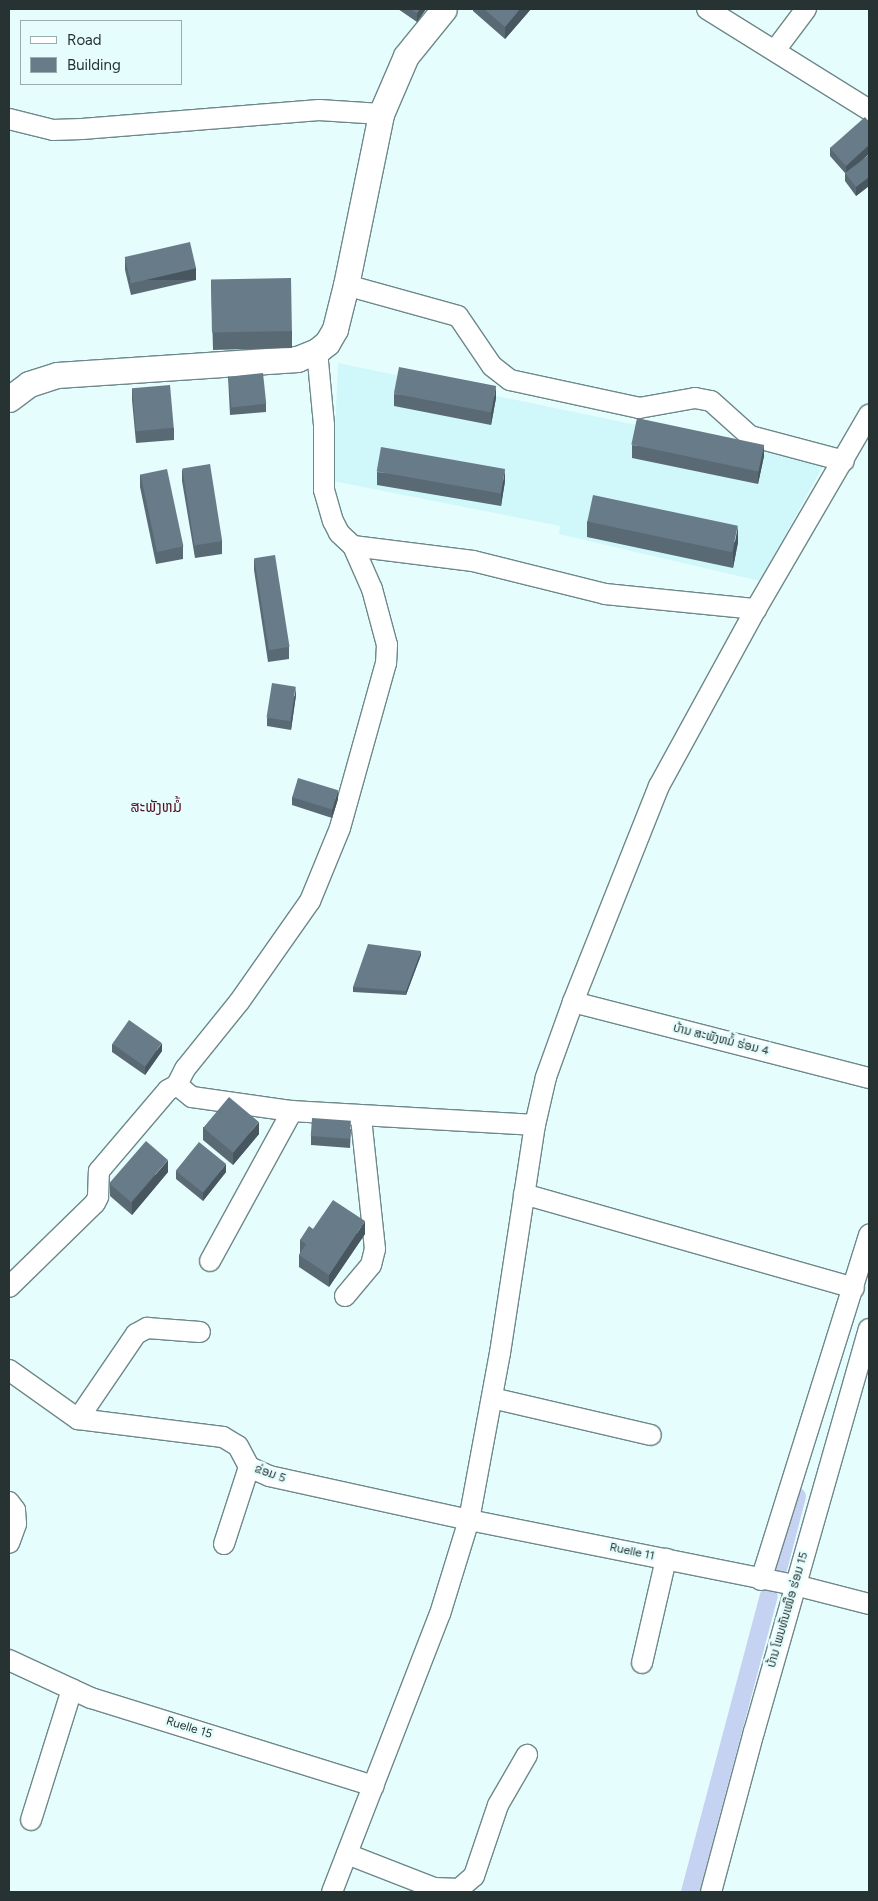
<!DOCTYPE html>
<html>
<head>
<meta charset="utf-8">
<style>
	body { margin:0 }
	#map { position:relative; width:878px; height:1901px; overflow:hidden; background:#e6fdfe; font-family:Figtree,"Noto Sans Lao",sans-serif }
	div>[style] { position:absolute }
	.built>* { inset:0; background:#d0f7f9 }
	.canal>* { height:18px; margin:-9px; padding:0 9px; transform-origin:9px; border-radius:9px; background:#c6d2f1 }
	.roads { filter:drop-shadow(1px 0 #6e888a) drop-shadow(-1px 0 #6e888a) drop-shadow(0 1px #6e888a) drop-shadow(0 -1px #6e888a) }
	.minor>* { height:20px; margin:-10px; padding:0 10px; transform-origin:10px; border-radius:10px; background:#fff }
	.tertiary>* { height:25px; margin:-12.5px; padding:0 12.5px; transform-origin:12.5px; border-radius:12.5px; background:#fff }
	.wall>* { inset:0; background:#596a75 }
	.shaded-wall>* { inset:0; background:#48565f; transform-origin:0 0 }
	.building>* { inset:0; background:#677b88; transform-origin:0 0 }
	span { translate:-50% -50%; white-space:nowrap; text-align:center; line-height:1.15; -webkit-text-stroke:5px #e6fdfe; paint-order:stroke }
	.street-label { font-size:12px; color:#273232 }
	.quarter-label { font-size:15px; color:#561225 }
	.frame { position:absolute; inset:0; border:10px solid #273232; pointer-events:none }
	.legend { position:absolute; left:20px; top:20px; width:162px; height:65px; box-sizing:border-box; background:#e6fdfe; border:1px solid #9aacac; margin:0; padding:6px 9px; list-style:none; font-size:15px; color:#273232 }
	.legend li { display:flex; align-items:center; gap:10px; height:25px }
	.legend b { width:25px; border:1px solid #9aacac }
</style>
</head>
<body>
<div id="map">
	<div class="built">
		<div style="clip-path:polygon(338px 363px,824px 464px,760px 581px,559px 534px,560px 526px,333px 481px)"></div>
	</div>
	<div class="canal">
		<div style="left:778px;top:1569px;width:75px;rotate:-75.4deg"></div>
		<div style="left:690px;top:1892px;width:306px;rotate:-75.1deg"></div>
	</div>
	<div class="roads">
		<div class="minor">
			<div style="left:707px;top:9px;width:191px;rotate:31.9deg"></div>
			<div style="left:776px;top:49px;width:50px;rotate:-53.1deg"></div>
			<div style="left:9px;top:119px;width:45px;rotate:14deg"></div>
			<div style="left:53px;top:130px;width:29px;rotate:-2deg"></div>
			<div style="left:82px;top:129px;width:238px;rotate:-4.6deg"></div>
			<div style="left:319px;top:110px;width:62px;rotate:3.7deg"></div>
			<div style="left:346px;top:285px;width:116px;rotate:15.5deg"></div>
			<div style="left:458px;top:316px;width:60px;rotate:55.8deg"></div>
			<div style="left:492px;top:366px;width:23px;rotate:38deg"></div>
			<div style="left:510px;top:380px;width:132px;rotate:12.2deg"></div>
			<div style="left:639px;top:408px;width:57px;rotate:-10.1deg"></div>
			<div style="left:695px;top:398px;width:16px;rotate:11deg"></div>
			<div style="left:711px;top:401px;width:52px;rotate:41.9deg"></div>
			<div style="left:750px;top:436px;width:97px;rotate:14.9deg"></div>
			<div style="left:317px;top:351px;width:74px;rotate:84.6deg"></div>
			<div style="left:324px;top:425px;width:65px;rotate:90deg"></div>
			<div style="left:324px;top:490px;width:32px;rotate:74deg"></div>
			<div style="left:333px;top:521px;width:13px;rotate:63deg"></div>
			<div style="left:339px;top:533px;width:19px;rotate:43deg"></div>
			<div style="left:353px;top:546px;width:47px;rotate:66.2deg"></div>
			<div style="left:372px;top:589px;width:58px;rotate:75deg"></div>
			<div style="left:387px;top:645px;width:18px;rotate:93deg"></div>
			<div style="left:386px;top:663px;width:171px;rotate:105.6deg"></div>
			<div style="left:340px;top:828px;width:79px;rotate:112.3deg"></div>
			<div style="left:310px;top:901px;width:123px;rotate:125.1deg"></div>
			<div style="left:239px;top:1002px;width:86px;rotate:128.9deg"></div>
			<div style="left:185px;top:1069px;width:18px;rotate:117deg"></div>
			<div style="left:177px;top:1085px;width:19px;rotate:39deg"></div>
			<div style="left:192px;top:1097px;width:101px;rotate:8deg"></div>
			<div style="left:292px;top:1111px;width:243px;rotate:3.3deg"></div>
			<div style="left:353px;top:546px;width:121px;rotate:7.1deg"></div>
			<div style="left:473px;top:561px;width:136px;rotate:14deg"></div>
			<div style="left:605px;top:594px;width:152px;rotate:5.7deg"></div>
			<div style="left:573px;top:1002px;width:306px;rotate:14.4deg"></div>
			<div style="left:524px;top:1194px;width:343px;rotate:15.9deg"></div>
			<div style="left:210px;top:1261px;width:171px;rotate:-61.3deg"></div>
			<div style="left:9px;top:1287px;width:120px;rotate:-44.3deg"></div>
			<div style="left:95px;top:1203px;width:7px;rotate:-63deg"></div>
			<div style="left:98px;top:1197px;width:26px;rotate:-88deg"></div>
			<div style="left:99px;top:1171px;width:106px;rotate:-49.6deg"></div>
			<div style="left:168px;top:1090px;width:10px;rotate:-29deg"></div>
			<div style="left:345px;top:1296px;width:40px;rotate:-50deg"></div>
			<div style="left:371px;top:1265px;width:16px;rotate:-76deg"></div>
			<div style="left:375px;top:1249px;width:133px;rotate:-96.1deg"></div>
			<div style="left:9px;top:1370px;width:85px;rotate:35.4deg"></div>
			<div style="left:78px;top:1419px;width:146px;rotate:7.1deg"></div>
			<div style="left:223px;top:1437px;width:17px;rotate:31deg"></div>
			<div style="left:238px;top:1446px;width:24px;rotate:62deg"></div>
			<div style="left:249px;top:1467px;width:22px;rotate:24deg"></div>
			<div style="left:269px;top:1476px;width:205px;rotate:12.4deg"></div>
			<div style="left:469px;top:1520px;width:332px;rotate:11.3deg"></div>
			<div style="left:795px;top:1585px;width:76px;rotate:14.4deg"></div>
			<div style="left:492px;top:1398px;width:163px;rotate:13.1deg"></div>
			<div style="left:78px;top:1419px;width:103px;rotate:-55.7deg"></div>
			<div style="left:136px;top:1334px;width:13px;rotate:-29deg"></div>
			<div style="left:147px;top:1328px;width:53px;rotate:4.3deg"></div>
			<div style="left:9px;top:1502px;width:10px;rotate:53deg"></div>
			<div style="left:15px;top:1510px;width:14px;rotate:86deg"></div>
			<div style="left:16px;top:1524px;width:20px;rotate:110deg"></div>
			<div style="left:224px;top:1544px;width:81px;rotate:-72deg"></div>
			<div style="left:761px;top:1580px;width:362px;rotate:-72.6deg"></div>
			<div style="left:9px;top:1660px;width:90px;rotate:24.9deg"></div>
			<div style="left:91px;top:1698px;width:296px;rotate:17.3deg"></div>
			<div style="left:642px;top:1663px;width:107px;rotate:-77deg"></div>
			<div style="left:31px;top:1820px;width:137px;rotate:-72.6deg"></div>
			<div style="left:347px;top:1854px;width:93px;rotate:21.3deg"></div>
			<div style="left:434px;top:1888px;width:25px;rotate:2deg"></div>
			<div style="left:459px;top:1889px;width:20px;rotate:-41deg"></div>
			<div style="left:474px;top:1876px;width:75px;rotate:-71.3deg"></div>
			<div style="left:498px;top:1805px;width:58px;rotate:-59.9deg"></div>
			<div style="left:332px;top:1892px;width:298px;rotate:-68.8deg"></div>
			<div style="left:440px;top:1614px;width:98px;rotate:-72.9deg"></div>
			<div style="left:469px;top:1520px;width:170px;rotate:-79.5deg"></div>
			<div style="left:500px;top:1353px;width:231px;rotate:-81.3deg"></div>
			<div style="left:535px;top:1125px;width:49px;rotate:-77.1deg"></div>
			<div style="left:546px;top:1077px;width:80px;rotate:-70.2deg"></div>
			<div style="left:573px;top:1002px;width:232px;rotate:-68.3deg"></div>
			<div style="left:659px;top:786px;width:202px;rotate:-61.3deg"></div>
			<div style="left:756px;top:609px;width:225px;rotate:-59.8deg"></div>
			<div style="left:711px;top:1892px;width:166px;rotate:-75deg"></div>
			<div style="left:754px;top:1732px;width:419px;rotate:-74.1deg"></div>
		</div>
		<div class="tertiary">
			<div style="left:9px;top:399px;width:25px;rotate:-37deg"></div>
			<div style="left:29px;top:384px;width:29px;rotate:-18deg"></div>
			<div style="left:57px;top:375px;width:241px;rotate:-3.8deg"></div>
			<div style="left:297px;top:359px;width:22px;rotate:-22deg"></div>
			<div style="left:317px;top:351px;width:13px;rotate:-39deg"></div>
			<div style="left:327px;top:343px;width:16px;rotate:-60deg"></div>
			<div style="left:335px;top:329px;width:45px;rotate:-76deg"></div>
			<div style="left:346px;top:285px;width:175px;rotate:-78.4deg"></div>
			<div style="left:381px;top:114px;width:63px;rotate:-66.7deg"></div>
			<div style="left:406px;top:56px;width:60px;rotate:-51deg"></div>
		</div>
	</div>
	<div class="wall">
		<div style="clip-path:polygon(398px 9px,426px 9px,417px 22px)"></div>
		<div style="clip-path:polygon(473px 9px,531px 9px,505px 39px,473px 11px)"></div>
		<div style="clip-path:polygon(869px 122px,869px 154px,861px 161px,869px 155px,869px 186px,856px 196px,845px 181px,845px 173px,830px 156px,830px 148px)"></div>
		<div style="clip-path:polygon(125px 257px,196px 280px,131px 295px,125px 270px)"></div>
		<div style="clip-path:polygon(211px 280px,292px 331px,292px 348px,213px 350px)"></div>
		<div style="clip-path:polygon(228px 376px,266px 404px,266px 412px,230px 415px)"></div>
		<div style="clip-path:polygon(132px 388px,174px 428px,174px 440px,136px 443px,132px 400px)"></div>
		<div style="clip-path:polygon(394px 394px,496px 398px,491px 425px,394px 406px)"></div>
		<div style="clip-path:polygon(632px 445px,764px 456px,758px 484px,632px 458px)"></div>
		<div style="clip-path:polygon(182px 469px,222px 541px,222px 554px,195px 558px,182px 481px)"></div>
		<div style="clip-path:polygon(377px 472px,505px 481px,501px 506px,377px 485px)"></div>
		<div style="clip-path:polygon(140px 474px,183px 546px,183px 559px,156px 564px,140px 487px)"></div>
		<div style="clip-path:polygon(587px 521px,738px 542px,733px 568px,587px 537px)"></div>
		<div style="clip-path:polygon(254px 558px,289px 647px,289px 659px,268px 662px,254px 570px)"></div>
		<div style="clip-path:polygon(296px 695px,291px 730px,267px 726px,267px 718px)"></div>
		<div style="clip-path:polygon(292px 797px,338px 799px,332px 818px,292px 805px)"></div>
		<div style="clip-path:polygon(421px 955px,406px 995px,353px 992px,353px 987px)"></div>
		<div style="clip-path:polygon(112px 1044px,162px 1051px,145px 1075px,112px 1052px)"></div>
		<div style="clip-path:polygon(203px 1127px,259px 1134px,233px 1165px,203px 1140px)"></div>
		<div style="clip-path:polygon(351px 1129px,350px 1148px,311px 1145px,311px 1136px)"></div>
		<div style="clip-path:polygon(176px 1171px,226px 1172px,203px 1201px,176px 1179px)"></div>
		<div style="clip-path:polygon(168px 1172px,132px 1215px,110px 1196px,110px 1184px)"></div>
		<div style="clip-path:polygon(313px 1229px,365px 1234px,329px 1287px,299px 1267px,299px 1255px,300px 1253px,300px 1240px)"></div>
	</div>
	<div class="shaded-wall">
		<div style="clip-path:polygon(420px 9px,426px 9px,417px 22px,417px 13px)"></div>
		<div style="clip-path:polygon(520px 9px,531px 9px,505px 39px,505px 27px)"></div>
		<div style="clip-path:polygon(869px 145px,869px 154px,846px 174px,846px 166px)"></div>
		<div style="clip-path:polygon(869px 177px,869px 186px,856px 196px,856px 187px)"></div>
		<div style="left:196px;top:268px;width:12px;height:67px;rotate:90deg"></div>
		<div style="clip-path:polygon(496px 386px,496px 398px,491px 425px,491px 413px)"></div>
		<div style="clip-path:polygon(764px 444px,764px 456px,758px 484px,758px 471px)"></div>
		<div style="clip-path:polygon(505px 469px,505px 481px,501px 506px,501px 494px)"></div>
		<div style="clip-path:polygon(738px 526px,738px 542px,733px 568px,733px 552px)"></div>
		<div style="clip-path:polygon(296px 687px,296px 695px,291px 730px,291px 722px)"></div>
		<div style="clip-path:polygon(338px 790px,338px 799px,332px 818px,332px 810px)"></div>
		<div style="clip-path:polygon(421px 951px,421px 955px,406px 995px,406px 991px)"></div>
		<div style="clip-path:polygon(162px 1043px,162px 1051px,145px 1075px,145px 1067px)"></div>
		<div style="clip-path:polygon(259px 1122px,259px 1134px,233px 1165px,233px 1152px)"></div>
		<div style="clip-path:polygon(168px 1160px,168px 1172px,132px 1215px,132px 1202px)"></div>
		<div style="clip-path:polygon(226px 1164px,226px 1172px,203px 1201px,203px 1192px)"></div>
		<div style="clip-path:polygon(365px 1221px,365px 1234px,329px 1287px,329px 1275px)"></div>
	</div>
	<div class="building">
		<div style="clip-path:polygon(410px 9px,420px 9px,417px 13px)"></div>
		<div style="clip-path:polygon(484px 9px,520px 9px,505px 27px)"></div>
		<div style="clip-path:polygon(865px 117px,869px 122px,869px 145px,846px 166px,830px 148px)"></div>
		<div style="clip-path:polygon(869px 155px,869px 177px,856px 187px,845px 173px)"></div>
		<div style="left:190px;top:242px;width:27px;height:67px;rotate:77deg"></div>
		<div style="left:291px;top:278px;width:53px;height:80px;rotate:89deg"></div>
		<div style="left:399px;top:367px;width:99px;height:27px;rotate:11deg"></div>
		<div style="left:263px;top:373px;width:31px;height:35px;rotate:84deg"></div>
		<div style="left:170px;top:385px;width:43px;height:38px;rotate:85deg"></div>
		<div style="left:637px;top:418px;width:130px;height:27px;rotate:12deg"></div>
		<div style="left:381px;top:447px;width:126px;height:25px;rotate:10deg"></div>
		<div style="left:210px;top:464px;width:78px;height:28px;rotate:81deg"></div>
		<div style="left:167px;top:469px;width:79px;height:27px;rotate:78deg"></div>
		<div style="left:593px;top:495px;width:148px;height:27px;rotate:12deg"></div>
		<div style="left:275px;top:555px;width:93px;height:21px;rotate:81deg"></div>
		<div style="left:272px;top:683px;width:24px;height:35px;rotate:9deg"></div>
		<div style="left:298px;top:778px;width:42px;height:20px;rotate:17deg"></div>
		<div style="clip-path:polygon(368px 944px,421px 951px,406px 991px,353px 987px)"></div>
		<div style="left:129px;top:1020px;width:40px;height:29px;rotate:35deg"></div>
		<div style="left:229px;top:1097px;width:39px;height:40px;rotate:40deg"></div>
		<div style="left:312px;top:1118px;width:39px;height:18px;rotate:4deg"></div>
		<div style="left:146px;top:1141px;width:29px;height:56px;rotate:41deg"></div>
		<div style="left:199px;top:1142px;width:35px;height:37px;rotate:39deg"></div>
		<div style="clip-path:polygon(333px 1200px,365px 1221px,329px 1275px,299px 1255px,306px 1244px,300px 1240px,309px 1226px,313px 1229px)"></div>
	</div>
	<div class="street-label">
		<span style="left:721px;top:1040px;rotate:14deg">ບ້ານ ສະພັງຫມໍ້ ຮ່ອມ 4</span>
		<span style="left:270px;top:1474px;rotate:19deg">ຂ່ອມ 5</span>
		<span style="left:632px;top:1552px;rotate:12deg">Ruelle 11</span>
		<span style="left:788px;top:1610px;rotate:-74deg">ບ້ານ ໂພນທັນເໜືອ ຮ່ອມ 15</span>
		<span style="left:189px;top:1728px;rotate:17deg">Ruelle 15</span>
	</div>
	<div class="quarter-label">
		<span style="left:156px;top:808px">ສະພັງຫມໍ້</span>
	</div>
	<div class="frame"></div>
	<ul class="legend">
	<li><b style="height:6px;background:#fff"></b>Road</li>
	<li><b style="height:14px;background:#677b88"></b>Building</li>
	</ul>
</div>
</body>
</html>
